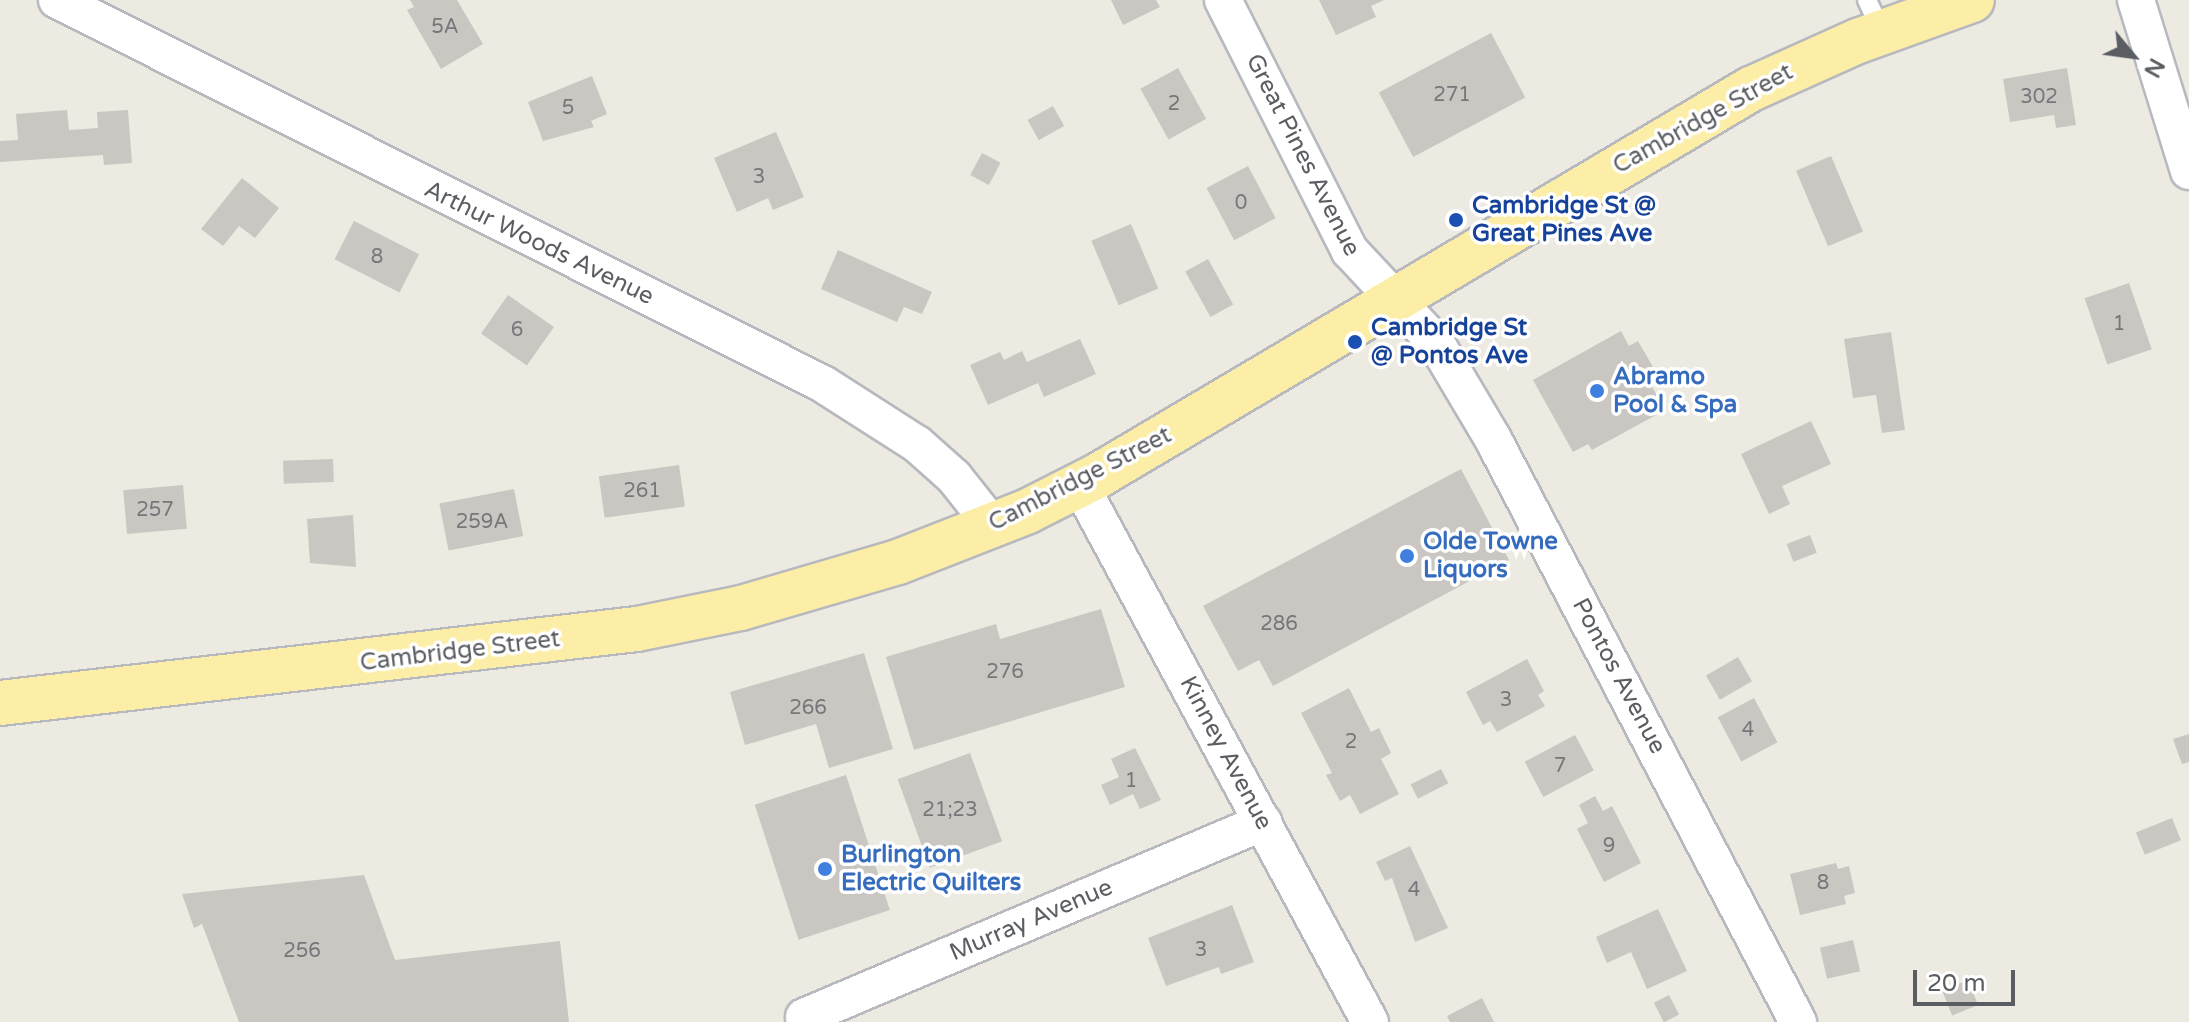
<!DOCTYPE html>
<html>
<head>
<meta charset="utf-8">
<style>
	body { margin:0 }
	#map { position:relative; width:2189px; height:1022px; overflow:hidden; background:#eceae1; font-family:"Varela Round",sans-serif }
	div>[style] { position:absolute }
	.building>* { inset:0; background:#cac6c1; transform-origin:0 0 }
	.roads { filter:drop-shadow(2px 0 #b7b9be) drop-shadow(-2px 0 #b7b9be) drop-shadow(0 2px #b7b9be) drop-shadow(0 -2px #b7b9be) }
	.lane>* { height:18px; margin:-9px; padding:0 9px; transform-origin:9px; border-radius:9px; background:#fff }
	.street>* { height:36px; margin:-18px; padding:0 18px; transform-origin:18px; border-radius:18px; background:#fff }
	.primary>* { height:44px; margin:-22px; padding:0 22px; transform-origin:22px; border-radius:22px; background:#fceea6 }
	.dots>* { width:22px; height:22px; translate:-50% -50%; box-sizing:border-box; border:4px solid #fff; border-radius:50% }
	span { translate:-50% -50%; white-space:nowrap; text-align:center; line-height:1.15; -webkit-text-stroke:7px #fff; paint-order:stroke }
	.number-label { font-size:20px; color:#76777a }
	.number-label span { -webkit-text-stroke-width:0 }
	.street-label { font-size:24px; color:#5a5d62 }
	.transit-label { font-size:24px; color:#164399; font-weight:700 }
	.left { translate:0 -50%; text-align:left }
	.shop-label { font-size:24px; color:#366cbe; font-weight:700 }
	.north { position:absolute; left:2093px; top:16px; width:80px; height:80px; -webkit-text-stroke:6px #fff; paint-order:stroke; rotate:119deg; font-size:22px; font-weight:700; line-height:32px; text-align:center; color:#5a5d62 }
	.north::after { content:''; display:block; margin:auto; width:28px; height:36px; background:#5a5d62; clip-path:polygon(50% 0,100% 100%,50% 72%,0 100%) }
	.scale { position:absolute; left:1913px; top:970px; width:102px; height:36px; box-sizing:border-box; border:4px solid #5a5d62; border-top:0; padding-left:10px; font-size:24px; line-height:28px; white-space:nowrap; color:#5a5d62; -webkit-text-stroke:6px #fff; paint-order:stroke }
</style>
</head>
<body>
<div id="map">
	<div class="building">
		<div style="clip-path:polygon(410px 0,457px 0,483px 44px,441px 69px,407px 10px,414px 7px)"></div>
		<div style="clip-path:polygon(1111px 0,1156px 0,1160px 7px,1123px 25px)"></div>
		<div style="clip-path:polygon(1319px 0,1384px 0,1371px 6px,1376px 17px,1336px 35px)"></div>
		<div style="left:1491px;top:33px;width:73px;height:127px;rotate:62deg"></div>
		<div style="left:1178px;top:68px;width:58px;height:43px;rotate:61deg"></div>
		<div style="clip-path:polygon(2067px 68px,2076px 125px,2056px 128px,2054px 115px,2010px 122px,2003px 79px)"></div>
		<div style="clip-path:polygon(592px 76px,607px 114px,591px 121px,594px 127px,543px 141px,528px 102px)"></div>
		<div style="left:1053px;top:106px;width:23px;height:29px;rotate:61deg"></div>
		<div style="clip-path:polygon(67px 110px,69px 130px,98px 128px,97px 112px,128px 110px,132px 163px,104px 165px,103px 155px,0 162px,0 141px,18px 140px,16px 114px)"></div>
		<div style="clip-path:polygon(776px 132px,804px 197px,773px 210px,768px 198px,737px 212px,714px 158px)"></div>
		<div style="left:982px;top:153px;width:21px;height:25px;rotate:28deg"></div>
		<div style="left:1831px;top:156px;width:82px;height:38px;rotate:67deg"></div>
		<div style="left:1248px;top:166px;width:59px;height:47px;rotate:62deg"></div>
		<div style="clip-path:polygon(242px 178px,279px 208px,255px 238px,239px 226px,223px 246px,201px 229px)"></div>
		<div style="left:354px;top:221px;width:73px;height:43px;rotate:27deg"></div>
		<div style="left:1131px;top:224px;width:70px;height:43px;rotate:67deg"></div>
		<div style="clip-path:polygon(838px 250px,932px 292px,922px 314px,904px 307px,897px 322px,821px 289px)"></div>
		<div style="left:1208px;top:259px;width:52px;height:26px;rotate:61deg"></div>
		<div style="left:2129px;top:283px;width:70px;height:47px;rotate:71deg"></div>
		<div style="left:508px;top:295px;width:56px;height:47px;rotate:35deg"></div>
		<div style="clip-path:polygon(1621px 331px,1629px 346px,1638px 341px,1653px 367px,1644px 372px,1661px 403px,1652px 408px,1656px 415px,1592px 450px,1588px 444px,1573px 452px,1533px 380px)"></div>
		<div style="clip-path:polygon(1891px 332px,1905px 430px,1882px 433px,1876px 395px,1853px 398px,1844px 339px)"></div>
		<div style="clip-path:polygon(1080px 339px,1096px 374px,1044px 397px,1038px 383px,988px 405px,970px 365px,1000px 352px,1004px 360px,1022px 351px,1027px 362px)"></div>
		<div style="clip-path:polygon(1811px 421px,1831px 464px,1782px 486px,1790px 504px,1769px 514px,1741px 454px)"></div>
		<div style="left:333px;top:459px;width:23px;height:50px;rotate:88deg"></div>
		<div style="left:679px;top:465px;width:42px;height:81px;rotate:82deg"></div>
		<div style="clip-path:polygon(1461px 469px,1509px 560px,1273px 686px,1259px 660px,1238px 671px,1203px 606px)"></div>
		<div style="left:183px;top:485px;width:44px;height:60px;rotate:85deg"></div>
		<div style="left:514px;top:489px;width:48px;height:76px;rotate:79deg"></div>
		<div style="clip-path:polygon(353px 515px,356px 567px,310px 563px,307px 519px)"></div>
		<div style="left:1810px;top:535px;width:19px;height:25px;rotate:69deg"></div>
		<div style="clip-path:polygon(1101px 609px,1125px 687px,914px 750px,886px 657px,996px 624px,1000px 639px)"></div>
		<div style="clip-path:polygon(864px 653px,893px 749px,829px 768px,816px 724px,745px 745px,730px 692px)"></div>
		<div style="left:1738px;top:657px;width:28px;height:37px;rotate:60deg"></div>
		<div style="clip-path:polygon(1527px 659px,1544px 691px,1538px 695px,1545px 706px,1497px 732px,1490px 721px,1483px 725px,1466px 692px)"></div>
		<div style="clip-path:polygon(1349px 688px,1371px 732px,1379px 728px,1391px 753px,1381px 759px,1399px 794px,1360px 814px,1350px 795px,1340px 801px,1326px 775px,1332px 773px,1301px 713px)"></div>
		<div style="left:1754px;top:698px;width:50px;height:41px;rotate:62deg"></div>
		<div style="clip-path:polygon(2189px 734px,2189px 762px,2182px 764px,2173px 739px)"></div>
		<div style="left:1575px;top:735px;width:40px;height:57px;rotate:62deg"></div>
		<div style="clip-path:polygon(1135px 748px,1161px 800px,1140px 809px,1133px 794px,1110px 805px,1101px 785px,1119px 777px,1111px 759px)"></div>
		<div style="left:970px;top:753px;width:94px;height:77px;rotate:70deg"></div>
		<div style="left:1441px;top:769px;width:16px;height:34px;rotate:63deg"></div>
		<div style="left:846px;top:775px;width:142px;height:96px;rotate:72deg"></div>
		<div style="clip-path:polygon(1595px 796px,1603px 811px,1612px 806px,1641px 863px,1604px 882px,1577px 829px,1588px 823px,1579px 805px)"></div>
		<div style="left:2172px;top:818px;width:24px;height:39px;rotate:68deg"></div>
		<div style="clip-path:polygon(1410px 846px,1448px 928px,1415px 942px,1392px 878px,1385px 881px,1376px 862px)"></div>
		<div style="clip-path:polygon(1836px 863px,1838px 869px,1849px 866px,1855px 893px,1844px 896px,1846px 904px,1800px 915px,1790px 874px)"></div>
		<div style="clip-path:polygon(364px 875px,395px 960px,560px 941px,569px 1022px,239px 1022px,202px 924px,194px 928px,182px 894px)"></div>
		<div style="clip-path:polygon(1232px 905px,1254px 962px,1221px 974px,1219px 967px,1166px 986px,1148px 938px)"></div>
		<div style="clip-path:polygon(1658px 909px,1687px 971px,1647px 989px,1631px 952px,1607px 963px,1596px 937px)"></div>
		<div style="left:1853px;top:940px;width:32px;height:34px;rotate:77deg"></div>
		<div style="left:1968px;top:980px;width:27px;height:28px;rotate:68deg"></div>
		<div style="left:1669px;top:995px;width:22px;height:17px;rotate:63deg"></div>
		<div style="clip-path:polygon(1482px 998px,1494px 1022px,1450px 1022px,1447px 1016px)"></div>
	</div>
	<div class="roads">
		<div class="lane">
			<div style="left:1867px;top:0;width:35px;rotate:65deg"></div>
		</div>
		<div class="street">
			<div style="left:57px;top:0;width:857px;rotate:26.62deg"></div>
			<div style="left:823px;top:384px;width:112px;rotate:32.6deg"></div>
			<div style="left:917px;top:444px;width:50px;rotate:41.7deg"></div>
			<div style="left:954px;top:477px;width:61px;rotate:51.6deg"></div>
			<div style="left:1223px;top:0;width:281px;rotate:63.2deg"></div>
			<div style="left:1350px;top:251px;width:126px;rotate:46.9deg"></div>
			<div style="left:1436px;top:343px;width:112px;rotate:59.3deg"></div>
			<div style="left:1493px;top:439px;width:658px;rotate:62.38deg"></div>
			<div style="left:2136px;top:0;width:179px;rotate:72.8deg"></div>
			<div style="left:1080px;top:485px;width:610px;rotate:61.63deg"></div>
			<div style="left:804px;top:1017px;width:499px;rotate:-23deg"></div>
		</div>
		<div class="primary">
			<div style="left:0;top:703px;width:641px;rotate:-6.63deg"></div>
			<div style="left:637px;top:629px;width:106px;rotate:-11.4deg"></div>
			<div style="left:741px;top:608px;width:164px;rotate:-16.3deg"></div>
			<div style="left:898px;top:562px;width:140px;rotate:-21.4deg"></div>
			<div style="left:1028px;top:511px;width:80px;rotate:-26.9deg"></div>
			<div style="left:1099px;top:475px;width:758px;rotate:-30.63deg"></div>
			<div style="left:1751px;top:89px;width:117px;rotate:-24.2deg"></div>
			<div style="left:1858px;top:41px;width:121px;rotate:-19.8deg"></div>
		</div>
	</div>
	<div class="dots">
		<div style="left:1456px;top:220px;background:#1a4fb4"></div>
		<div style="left:1355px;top:342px;background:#1a4fb4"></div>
		<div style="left:1597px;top:391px;background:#3f7fe0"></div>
		<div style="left:1407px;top:556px;background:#3f7fe0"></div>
		<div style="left:825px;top:869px;background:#3f7fe0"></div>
	</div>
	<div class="number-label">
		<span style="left:445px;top:27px">5A</span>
		<span style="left:1452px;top:95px">271</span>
		<span style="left:2039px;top:97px">302</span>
		<span style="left:1174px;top:104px">2</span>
		<span style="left:568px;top:108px">5</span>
		<span style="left:759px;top:177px">3</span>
		<span style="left:1241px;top:203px">0</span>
		<span style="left:377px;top:257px">8</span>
		<span style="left:2119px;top:324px">1</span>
		<span style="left:517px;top:330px">6</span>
		<span style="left:642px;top:491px">261</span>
		<span style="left:155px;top:510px">257</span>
		<span style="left:482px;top:522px">259A</span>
		<span style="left:1279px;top:624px">286</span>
		<span style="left:1005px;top:672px">276</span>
		<span style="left:1506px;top:700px">3</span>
		<span style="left:808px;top:708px">266</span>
		<span style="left:1748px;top:730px">4</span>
		<span style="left:1351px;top:742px">2</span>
		<span style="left:1560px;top:766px">7</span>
		<span style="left:1131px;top:781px">1</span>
		<span style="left:950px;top:810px">21;23</span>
		<span style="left:1609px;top:846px">9</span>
		<span style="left:1823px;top:883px">8</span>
		<span style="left:1414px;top:890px">4</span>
		<span style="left:1201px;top:950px">3</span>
		<span style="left:302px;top:951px">256</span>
	</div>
	<div class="street-label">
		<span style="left:1703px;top:119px;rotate:-29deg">Cambridge Street</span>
		<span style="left:1303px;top:155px;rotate:63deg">Great Pines Avenue</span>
		<span style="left:539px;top:243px;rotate:26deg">Arthur Woods Avenue</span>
		<span style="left:1080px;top:479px;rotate:-27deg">Cambridge Street</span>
		<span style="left:460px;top:651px;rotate:-7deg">Cambridge Street</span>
		<span style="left:1619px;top:676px;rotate:62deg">Pontos Avenue</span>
		<span style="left:1226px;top:753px;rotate:62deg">Kinney Avenue</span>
		<span style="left:1031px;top:920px;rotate:-23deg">Murray Avenue</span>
	</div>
	<div class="transit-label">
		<span class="left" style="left:1472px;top:220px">Cambridge St @<br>Great Pines Ave</span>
		<span class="left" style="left:1371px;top:342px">Cambridge St<br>@ Pontos Ave</span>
	</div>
	<div class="shop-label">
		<span class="left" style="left:1613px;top:391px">Abramo<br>Pool &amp; Spa</span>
		<span class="left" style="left:1423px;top:556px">Olde Towne<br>Liquors</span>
		<span class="left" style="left:841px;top:869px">Burlington<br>Electric Quilters</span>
	</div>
	<div class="north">N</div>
	<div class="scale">20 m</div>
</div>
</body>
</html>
